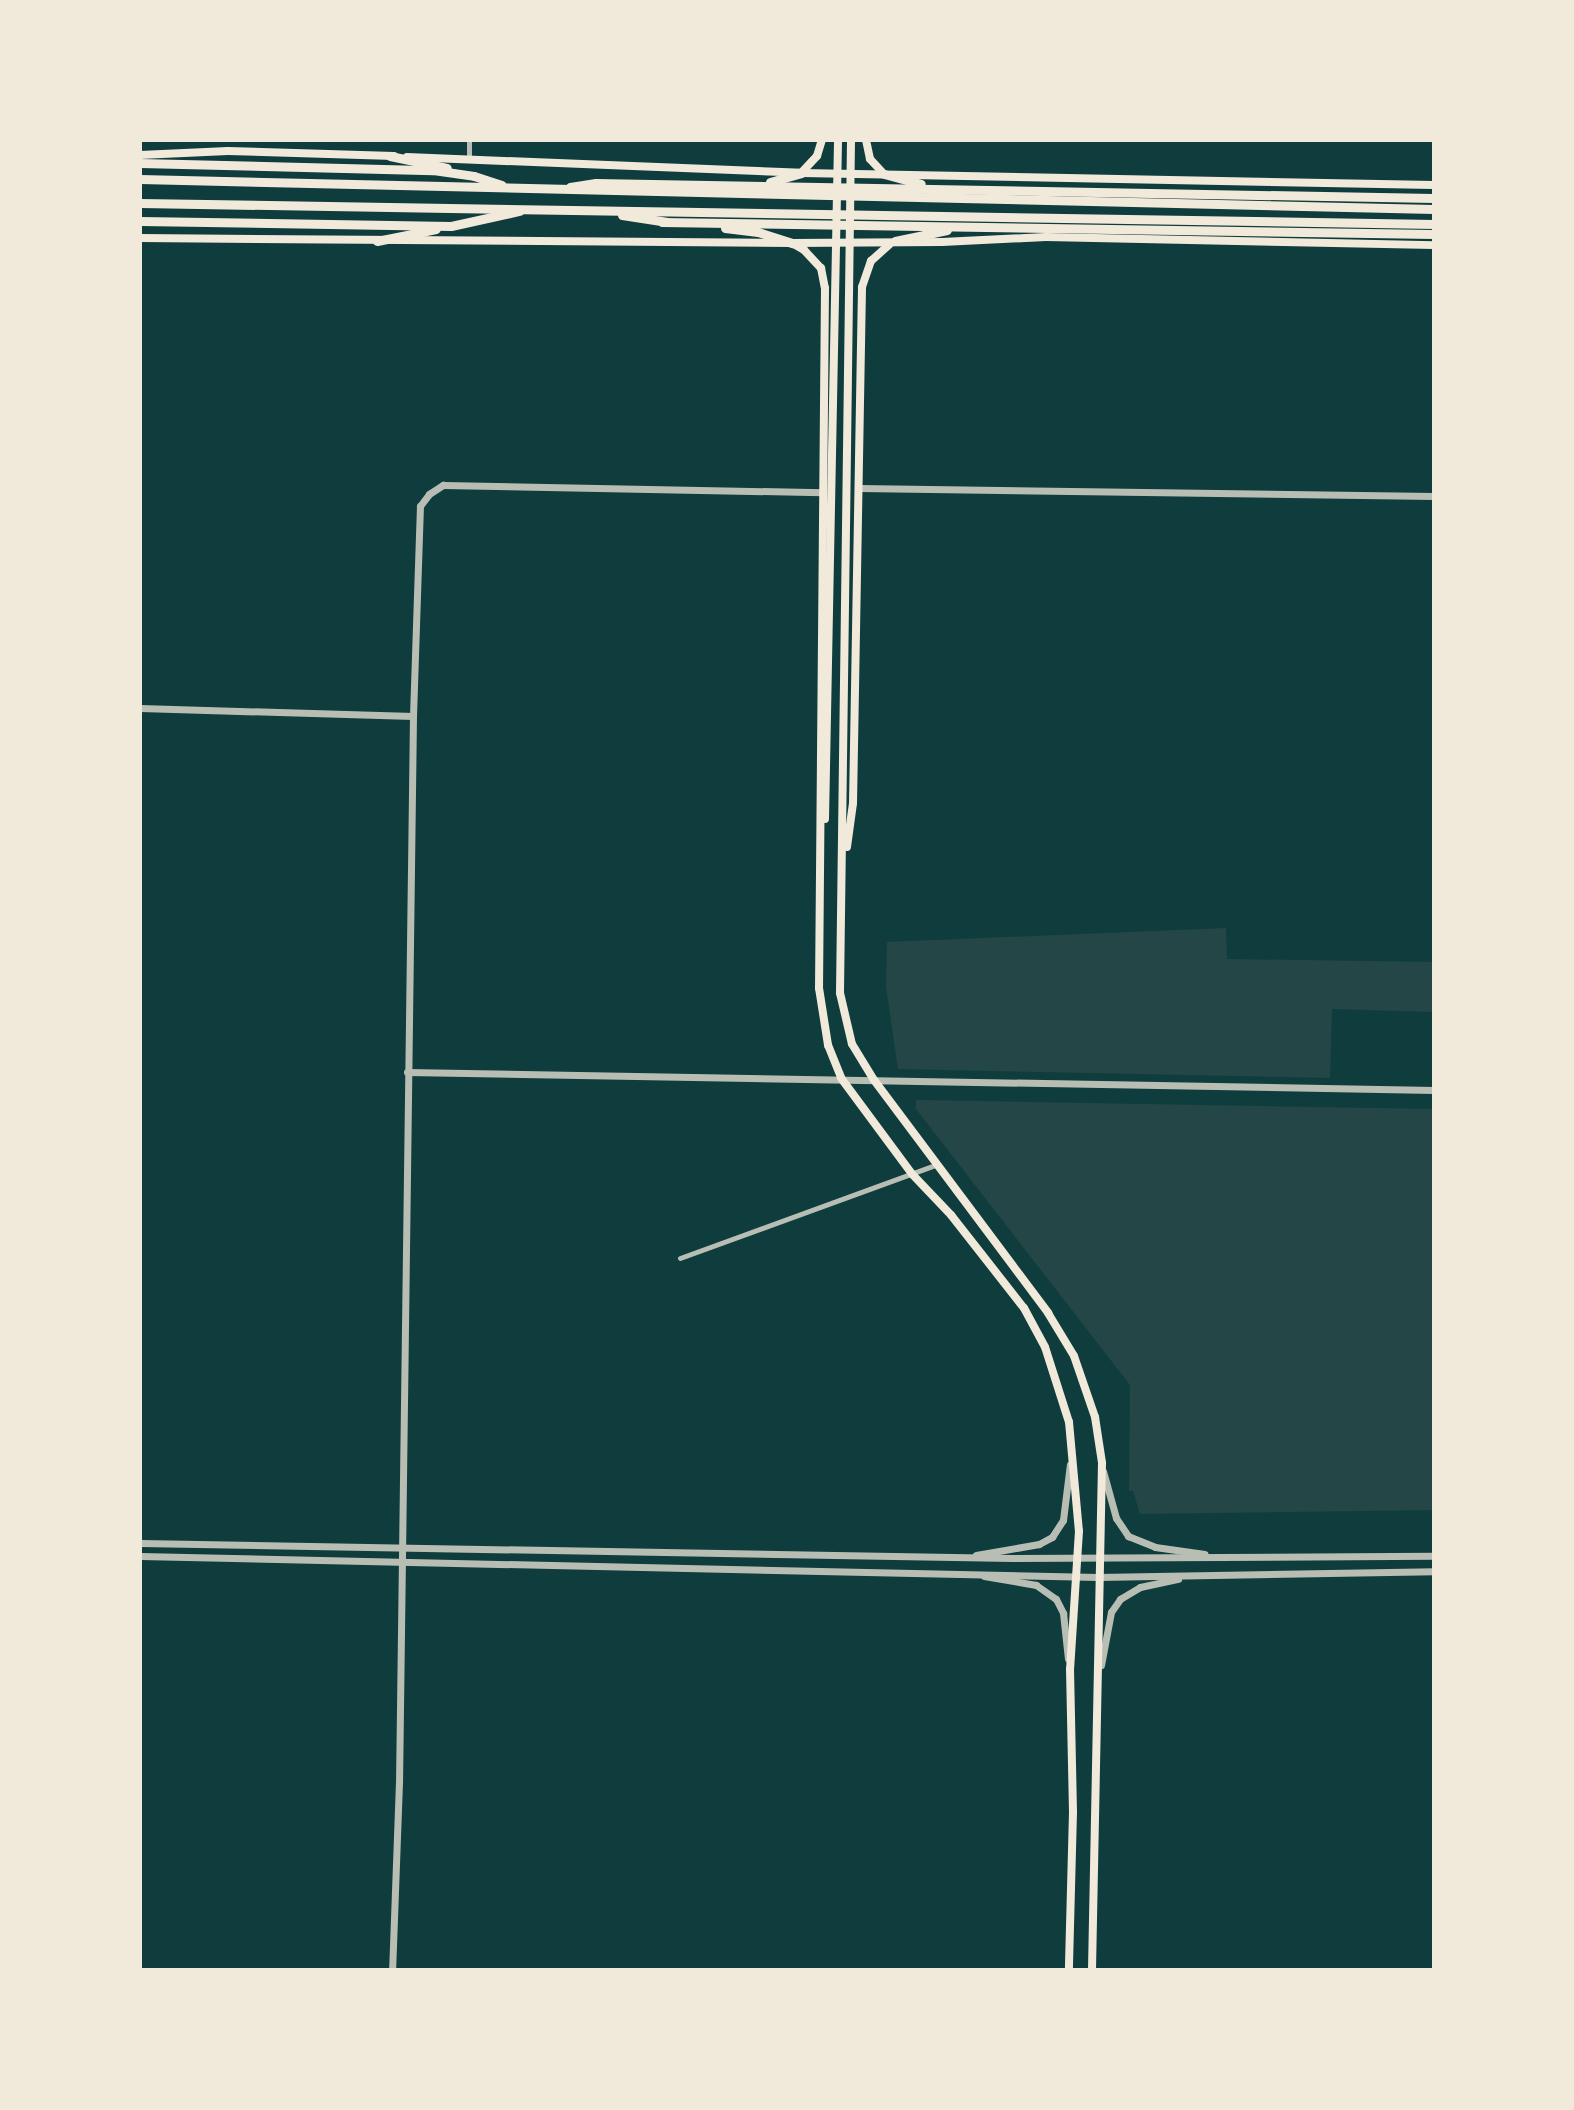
<!DOCTYPE html>
<html>
<head>
<meta charset="utf-8">
<style>
	body { margin:0 }
	#map { position:relative; width:1574px; height:2110px; overflow:hidden; background:#0f3d3e; font-family:"DejaVu Sans",sans-serif }
	div>[style] { position:absolute }
	.green>* { inset:0; background:#244646 }
	.minor>* { height:5px; margin:-2.5px; padding:0 2.5px; transform-origin:2.5px; border-radius:2.5px; background:#b8beb3 }
	.tertiary>* { height:7px; margin:-3.5px; padding:0 3.5px; transform-origin:3.5px; border-radius:3.5px; background:#b8beb3 }
	.secondary>* { height:8px; margin:-4px; padding:0 4px; transform-origin:4px; border-radius:4px; background:#f1e9da }
	.trunk>* { height:9px; margin:-4.5px; padding:0 4.5px; transform-origin:4.5px; border-radius:4.5px; background:#f1e9da }
	span { translate:-50% -50%; white-space:nowrap; text-align:center; line-height:1.15; -webkit-text-stroke:6px #f1e9da; paint-order:stroke }
	.frame { position:absolute; inset:0; border:142px solid #f1e9da; pointer-events:none }
</style>
</head>
<body>
<div id="map">
	<div class="green">
		<div style="clip-path:polygon(1226px 928px,1227px 959px,1434px 962px,1434px 1012px,1332px 1009px,1330px 1078px,898px 1069px,886px 987px,887px 942px)"></div>
		<div style="clip-path:polygon(916px 1100px,1434px 1109px,1434px 1510px,1140px 1514px,1133px 1491px,1129px 1491px,1130px 1385px,916px 1109px)"></div>
	</div>
	<div class="minor">
		<div style="left:469px;top:159px;width:19px;rotate:-90deg"></div>
		<div style="left:680px;top:1258px;width:272px;rotate:-20deg"></div>
	</div>
	<div class="tertiary">
		<div style="left:859px;top:488px;width:575px;rotate:0.8deg"></div>
		<div style="left:140px;top:708px;width:273px;rotate:1.7deg"></div>
		<div style="left:413px;top:716px;width:1066px;rotate:90.75deg"></div>
		<div style="left:399px;top:1782px;width:188px;rotate:92.1deg"></div>
		<div style="left:413px;top:716px;width:210px;rotate:-88.1deg"></div>
		<div style="left:420px;top:506px;width:15px;rotate:-53deg"></div>
		<div style="left:429px;top:494px;width:17px;rotate:-33deg"></div>
		<div style="left:443px;top:485px;width:380px;rotate:1.1deg"></div>
		<div style="left:407px;top:1072px;width:1027px;rotate:1deg"></div>
		<div style="left:1103px;top:1471px;width:49px;rotate:74.5deg"></div>
		<div style="left:1116px;top:1518px;width:22px;rotate:56deg"></div>
		<div style="left:1128px;top:1536px;width:29px;rotate:22deg"></div>
		<div style="left:1155px;top:1547px;width:50px;rotate:8deg"></div>
		<div style="left:140px;top:1543px;width:872px;rotate:0.99deg"></div>
		<div style="left:1012px;top:1558px;width:422px;rotate:-0.3deg"></div>
		<div style="left:976px;top:1555px;width:64px;rotate:-9.9deg"></div>
		<div style="left:1039px;top:1544px;width:15px;rotate:-28deg"></div>
		<div style="left:1052px;top:1537px;width:20px;rotate:-57deg"></div>
		<div style="left:1063px;top:1520px;width:56px;rotate:-82.9deg"></div>
		<div style="left:140px;top:1556px;width:958px;rotate:1.26deg"></div>
		<div style="left:1098px;top:1577px;width:336px;rotate:-1deg"></div>
		<div style="left:984px;top:1576px;width:53px;rotate:9.8deg"></div>
		<div style="left:1036px;top:1585px;width:24px;rotate:35deg"></div>
		<div style="left:1056px;top:1599px;width:16px;rotate:63deg"></div>
		<div style="left:1063px;top:1613px;width:46px;rotate:83.8deg"></div>
		<div style="left:1101px;top:1665px;width:54px;rotate:-79.3deg"></div>
		<div style="left:1111px;top:1612px;width:16px;rotate:-55deg"></div>
		<div style="left:1120px;top:1599px;width:23px;rotate:-31deg"></div>
		<div style="left:1140px;top:1587px;width:39px;rotate:-12deg"></div>
	</div>
	<div class="secondary">
		<div style="left:851px;top:140px;width:853px;rotate:90.74deg"></div>
		<div style="left:840px;top:993px;width:52px;rotate:76.8deg"></div>
		<div style="left:852px;top:1044px;width:42px;rotate:58.6deg"></div>
		<div style="left:874px;top:1080px;width:291px;rotate:53.2deg"></div>
		<div style="left:1048px;top:1313px;width:50px;rotate:58.8deg"></div>
		<div style="left:1074px;top:1356px;width:65px;rotate:71deg"></div>
		<div style="left:1095px;top:1417px;width:47px;rotate:81.3deg"></div>
		<div style="left:1102px;top:1463px;width:507px;rotate:91.13deg"></div>
		<div style="left:866px;top:140px;width:19px;rotate:78deg"></div>
		<div style="left:870px;top:159px;width:21px;rotate:47deg"></div>
		<div style="left:140px;top:155px;width:88px;rotate:-2.6deg"></div>
		<div style="left:228px;top:151px;width:166px;rotate:1.7deg"></div>
		<div style="left:407px;top:157px;width:395px;rotate:2.3deg"></div>
		<div style="left:802px;top:173px;width:632px;rotate:1.09deg"></div>
		<div style="left:802px;top:172px;width:22px;rotate:-47deg"></div>
		<div style="left:817px;top:156px;width:17px;rotate:-73deg"></div>
		<div style="left:140px;top:238px;width:652px;rotate:0.44deg"></div>
		<div style="left:792px;top:243px;width:150px;rotate:-0.4deg"></div>
		<div style="left:942px;top:242px;width:104px;rotate:-2.8deg"></div>
		<div style="left:1046px;top:237px;width:388px;rotate:1.2deg"></div>
		<div style="left:792px;top:243px;width:14px;rotate:30deg"></div>
		<div style="left:804px;top:250px;width:25px;rotate:47deg"></div>
		<div style="left:821px;top:268px;width:20px;rotate:79deg"></div>
		<div style="left:825px;top:288px;width:700px;rotate:90.49deg"></div>
		<div style="left:819px;top:988px;width:58px;rotate:81deg"></div>
		<div style="left:828px;top:1045px;width:35px;rotate:68deg"></div>
		<div style="left:841px;top:1078px;width:119px;rotate:53.5deg"></div>
		<div style="left:912px;top:1174px;width:57px;rotate:46.4deg"></div>
		<div style="left:951px;top:1215px;width:118px;rotate:51.9deg"></div>
		<div style="left:1024px;top:1308px;width:44px;rotate:61.7deg"></div>
		<div style="left:1045px;top:1347px;width:79px;rotate:72.3deg"></div>
		<div style="left:1069px;top:1422px;width:109px;rotate:84.8deg"></div>
		<div style="left:1079px;top:1531px;width:138px;rotate:93.7deg"></div>
		<div style="left:1070px;top:1669px;width:143px;rotate:88.8deg"></div>
		<div style="left:1073px;top:1812px;width:158px;rotate:91.5deg"></div>
		<div style="left:825px;top:819px;width:679px;rotate:-88.9deg"></div>
		<div style="left:847px;top:847px;width:44px;rotate:-82.2deg"></div>
		<div style="left:853px;top:803px;width:516px;rotate:-89deg"></div>
		<div style="left:862px;top:287px;width:28px;rotate:-71deg"></div>
		<div style="left:871px;top:261px;width:25px;rotate:-42deg"></div>
	</div>
	<div class="trunk">
		<div style="left:390px;top:156px;width:58px;rotate:11.9deg"></div>
		<div style="left:140px;top:163px;width:293px;rotate:1.4deg"></div>
		<div style="left:433px;top:170px;width:41px;rotate:8.3deg"></div>
		<div style="left:474px;top:176px;width:29px;rotate:18deg"></div>
		<div style="left:884px;top:174px;width:38px;rotate:15deg"></div>
		<div style="left:140px;top:179px;width:1294px;rotate:1.33deg"></div>
		<div style="left:770px;top:182px;width:33px;rotate:-16deg"></div>
		<div style="left:570px;top:187px;width:26px;rotate:-9deg"></div>
		<div style="left:596px;top:183px;width:838px;rotate:1.03deg"></div>
		<div style="left:140px;top:203px;width:1294px;rotate:0.93deg"></div>
		<div style="left:622px;top:215px;width:46px;rotate:8.8deg"></div>
		<div style="left:140px;top:221px;width:311px;rotate:0.9deg"></div>
		<div style="left:451px;top:226px;width:70px;rotate:-12.4deg"></div>
		<div style="left:662px;top:222px;width:772px;rotate:0.89deg"></div>
		<div style="left:725px;top:228px;width:33px;rotate:7deg"></div>
		<div style="left:758px;top:232px;width:36px;rotate:18deg"></div>
		<div style="left:377px;top:241px;width:60px;rotate:-11.5deg"></div>
		<div style="left:895px;top:241px;width:53px;rotate:-11.9deg"></div>
	</div>
	<div class="frame"></div>
</div>
</body>
</html>
